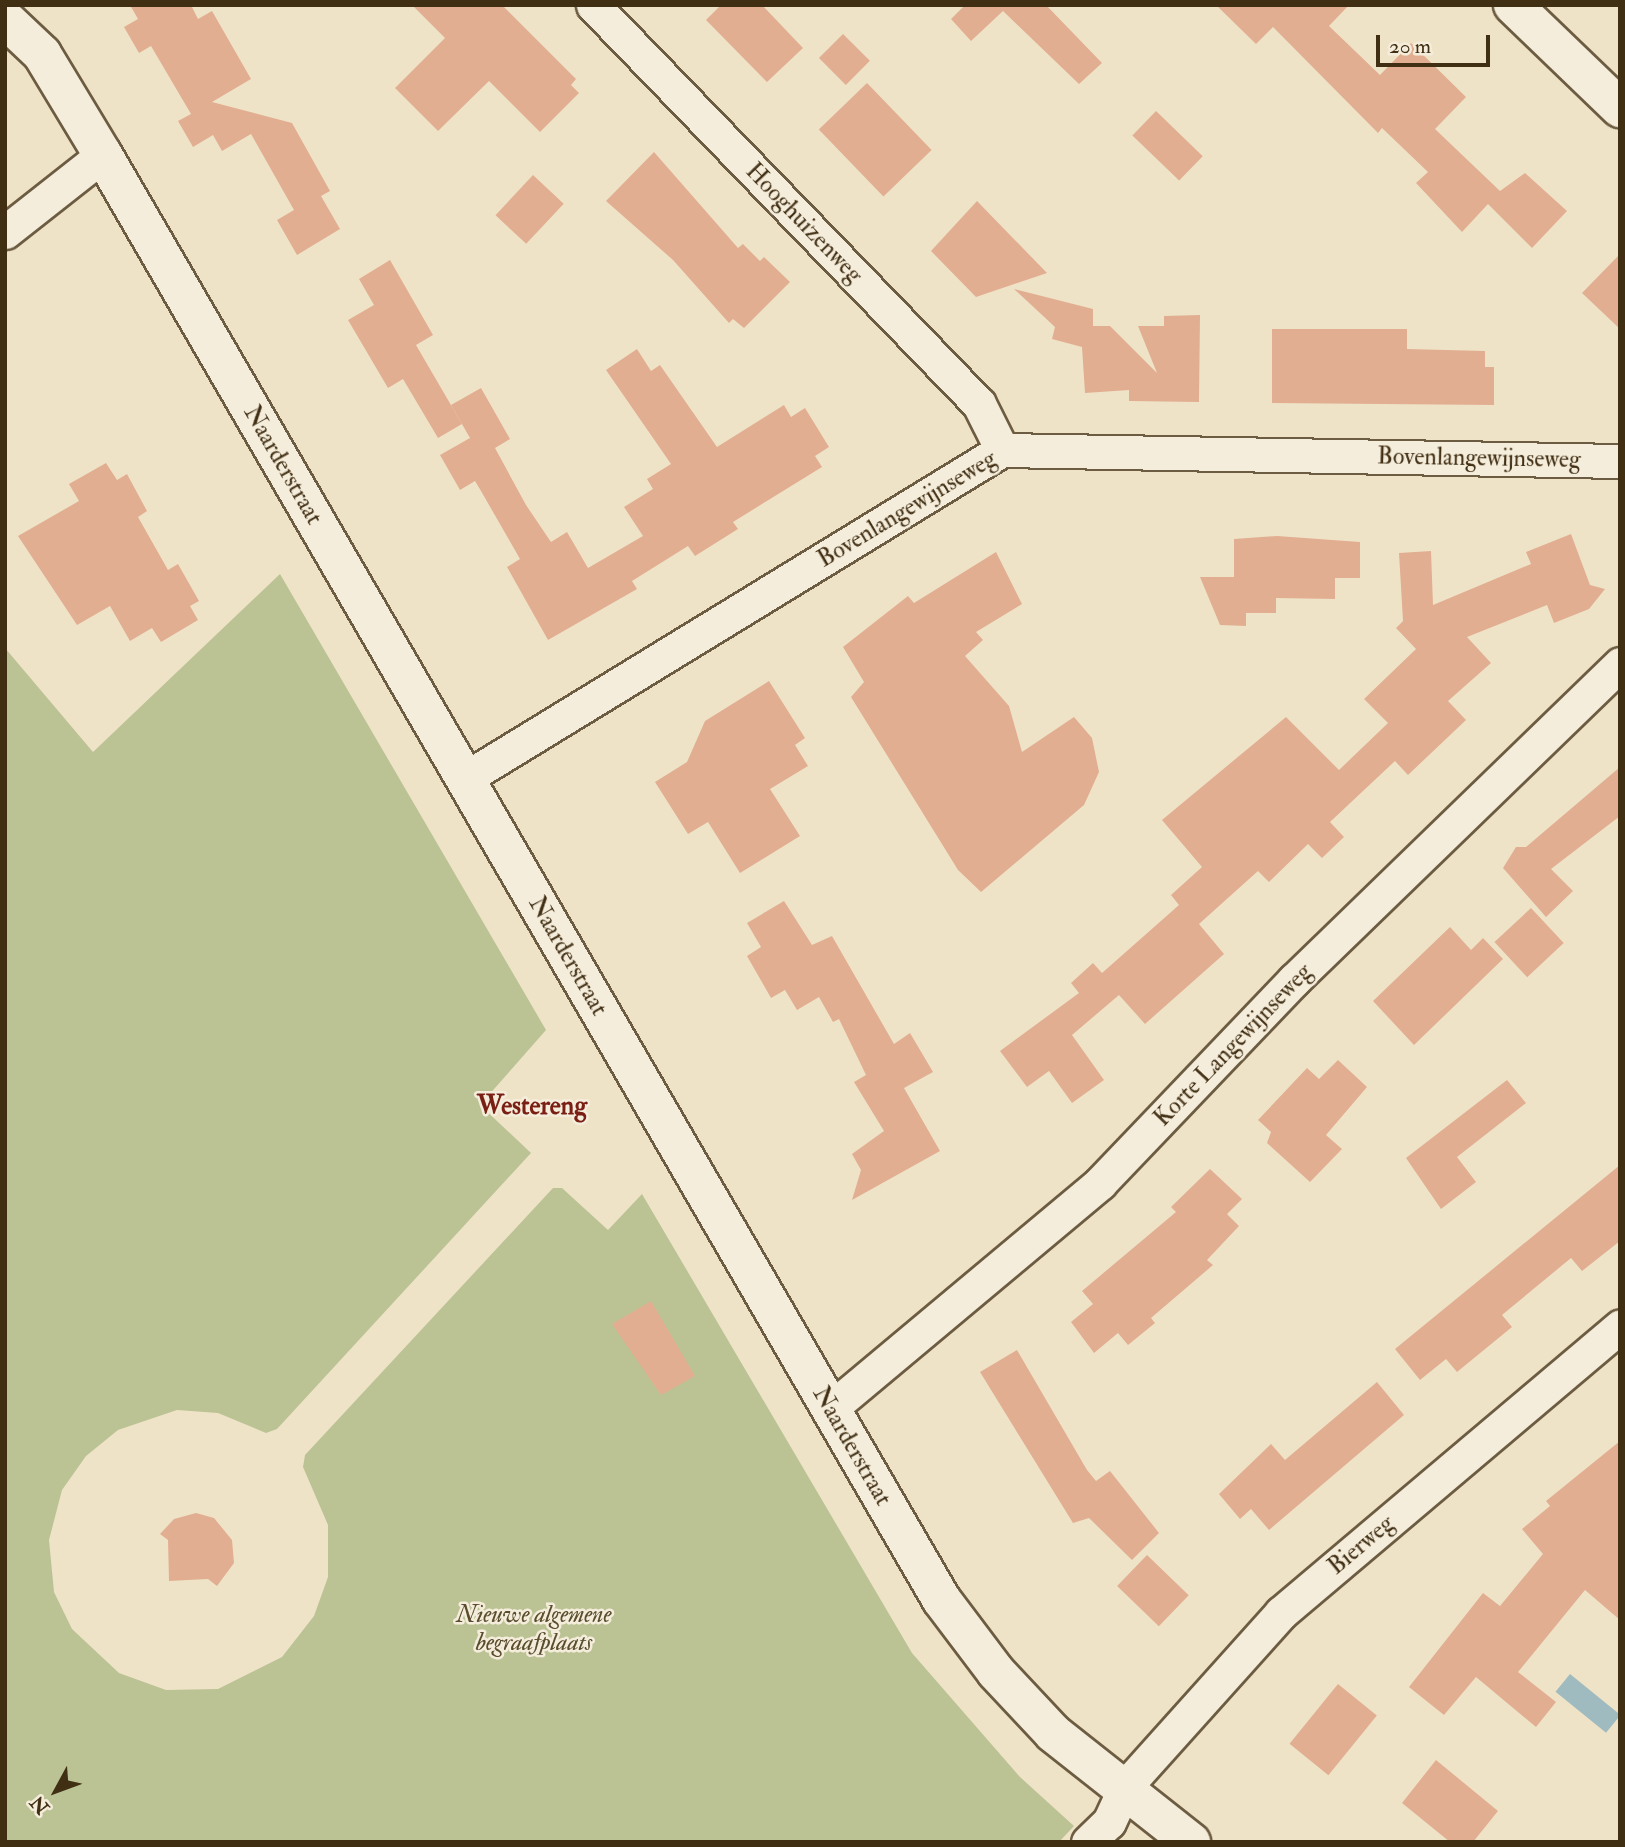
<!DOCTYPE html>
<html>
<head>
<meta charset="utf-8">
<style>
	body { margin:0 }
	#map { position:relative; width:1625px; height:1847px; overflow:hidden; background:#efe3c7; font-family:"IM FELL Double Pica",serif }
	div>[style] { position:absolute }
	.green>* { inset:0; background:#bbc394 }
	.water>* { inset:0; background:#9fbbc0; transform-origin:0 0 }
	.building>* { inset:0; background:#e2ae91; transform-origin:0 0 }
	.roads { filter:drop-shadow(2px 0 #6c5c41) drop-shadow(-2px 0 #6c5c41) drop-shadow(0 2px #6c5c41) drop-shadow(0 -2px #6c5c41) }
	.minor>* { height:33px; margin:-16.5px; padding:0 16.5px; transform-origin:16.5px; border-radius:16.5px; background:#f5eddb }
	.tertiary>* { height:38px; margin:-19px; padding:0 19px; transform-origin:19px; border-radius:19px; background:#f5eddb }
	.secondary>* { height:38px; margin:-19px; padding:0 19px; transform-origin:19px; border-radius:19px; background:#f5eddb }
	span { translate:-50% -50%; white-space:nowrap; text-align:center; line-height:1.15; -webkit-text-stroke:5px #f5eddb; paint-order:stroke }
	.street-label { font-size:24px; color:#412f14 }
	.park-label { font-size:24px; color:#594d2e; font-style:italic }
	.neighbourhood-label { font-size:26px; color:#7a1f14; font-weight:700 }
	.frame { position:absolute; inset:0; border:7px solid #412f14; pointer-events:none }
	.north { position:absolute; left:21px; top:1756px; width:70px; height:70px; -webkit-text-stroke:5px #f5eddb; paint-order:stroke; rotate:229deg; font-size:19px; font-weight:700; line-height:28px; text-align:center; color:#412f14 }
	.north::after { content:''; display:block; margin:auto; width:24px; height:32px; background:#412f14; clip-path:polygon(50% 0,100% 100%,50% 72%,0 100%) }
	.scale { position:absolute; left:1376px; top:35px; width:114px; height:32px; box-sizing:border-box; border:4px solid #412f14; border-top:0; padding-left:9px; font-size:21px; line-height:24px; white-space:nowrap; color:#412f14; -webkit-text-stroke:5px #f5eddb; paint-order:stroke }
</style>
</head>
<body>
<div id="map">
	<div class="green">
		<div style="clip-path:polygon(280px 574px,546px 1030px,480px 1105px,531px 1153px,277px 1429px,266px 1433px,218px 1413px,177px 1410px,118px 1430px,86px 1456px,62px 1490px,49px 1540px,54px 1592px,72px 1629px,119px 1673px,166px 1690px,218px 1689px,282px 1657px,314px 1616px,328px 1577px,328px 1525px,303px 1467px,305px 1455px,553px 1188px,562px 1188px,608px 1230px,642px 1194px,912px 1653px,1020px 1777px,1074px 1826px,1059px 1842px,5px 1842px,5px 648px,93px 752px)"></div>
	</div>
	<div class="water">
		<div style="left:1570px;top:1674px;width:65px;height:23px;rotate:39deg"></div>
	</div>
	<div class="building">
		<div style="clip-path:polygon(130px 5px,191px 5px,198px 19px,212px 11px,251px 79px,212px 102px,292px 123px,330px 191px,321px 196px,340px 229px,297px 255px,277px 220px,294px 210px,251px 134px,222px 151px,213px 135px,193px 147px,178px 121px,191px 114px,151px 46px,139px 53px,124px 27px,138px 19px)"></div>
		<div style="clip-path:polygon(412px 5px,502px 5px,576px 79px,571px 85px,579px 93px,540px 132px,489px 81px,438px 131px,395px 88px,445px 38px)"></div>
		<div style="clip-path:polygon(721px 5px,762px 5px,803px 48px,767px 82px,706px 20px)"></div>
		<div style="clip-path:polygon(965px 5px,1046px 5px,1102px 63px,1079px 84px,1003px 11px,971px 41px,951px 19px)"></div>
		<div style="clip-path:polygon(1216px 5px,1349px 5px,1329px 26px,1380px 75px,1411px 43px,1466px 97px,1435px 129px,1500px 191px,1525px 173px,1567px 211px,1532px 248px,1488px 204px,1462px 232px,1416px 183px,1428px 172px,1382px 128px,1378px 133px,1273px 27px,1256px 44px)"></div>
		<div style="left:843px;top:34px;width:38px;height:34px;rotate:45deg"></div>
		<div style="left:867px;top:83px;width:93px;height:67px;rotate:46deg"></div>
		<div style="left:1156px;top:111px;width:65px;height:34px;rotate:44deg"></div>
		<div style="clip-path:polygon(654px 152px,738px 248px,743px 244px,760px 261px,764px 257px,790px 282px,744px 328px,733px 319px,729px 323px,673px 260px,606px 201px)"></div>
		<div style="left:533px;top:175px;width:42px;height:55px;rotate:43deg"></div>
		<div style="clip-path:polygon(977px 201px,1047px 273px,976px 297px,931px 251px)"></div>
		<div style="clip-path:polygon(1620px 254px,1620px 329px,1582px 293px)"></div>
		<div style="clip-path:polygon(390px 260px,433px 335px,416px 345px,462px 424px,438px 438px,403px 379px,388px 388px,348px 320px,374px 305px,359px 279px)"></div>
		<div style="clip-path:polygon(1014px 289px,1093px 309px,1093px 326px,1110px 326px,1157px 373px,1138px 326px,1164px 326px,1164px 316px,1200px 315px,1199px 402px,1129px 401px,1129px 390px,1085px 393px,1082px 347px,1052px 339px,1055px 327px)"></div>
		<div style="clip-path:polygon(1272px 329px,1407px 329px,1407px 349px,1485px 351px,1485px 367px,1494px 367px,1494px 405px,1272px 403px)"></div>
		<div style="clip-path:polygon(637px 349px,651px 371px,660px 365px,717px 447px,784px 405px,791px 417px,805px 408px,829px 447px,815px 456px,822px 467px,733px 522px,738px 529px,695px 556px,688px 546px,632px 581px,637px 589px,548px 640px,507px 567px,520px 559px,481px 491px,475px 481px,460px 490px,440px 455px,470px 438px,451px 405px,481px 388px,510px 439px,495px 448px,526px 505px,551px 542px,567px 532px,588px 568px,643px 536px,624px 507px,653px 489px,647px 479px,671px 464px,606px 370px)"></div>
		<div style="clip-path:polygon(106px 463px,117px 480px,127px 474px,147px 511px,138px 517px,168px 570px,178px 564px,199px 601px,190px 606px,198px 620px,161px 642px,152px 628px,130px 641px,110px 606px,77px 625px,18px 536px,79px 501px,69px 484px)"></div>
		<div style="clip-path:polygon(1571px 534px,1590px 585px,1605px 589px,1589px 609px,1554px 623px,1547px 605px,1467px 637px,1491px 663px,1448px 701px,1466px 720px,1408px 775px,1395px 761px,1330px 822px,1344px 837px,1322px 858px,1308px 844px,1269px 882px,1258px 871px,1199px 924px,1224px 954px,1145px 1024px,1119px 995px,1072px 1035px,1104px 1080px,1072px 1103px,1049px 1071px,1027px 1087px,1000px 1051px,1079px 993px,1071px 983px,1093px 963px,1102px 973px,1179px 905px,1171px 895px,1202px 867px,1162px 820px,1286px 717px,1339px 770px,1388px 723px,1364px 699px,1416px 649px,1396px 628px,1403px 621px,1399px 553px,1431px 551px,1433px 605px,1531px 564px,1526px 552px)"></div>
		<div style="clip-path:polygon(1277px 536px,1360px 542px,1360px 578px,1335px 578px,1335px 599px,1276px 598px,1276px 613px,1246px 613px,1246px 626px,1220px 625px,1200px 577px,1234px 577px,1234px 539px)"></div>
		<div style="clip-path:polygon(996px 552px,1022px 604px,976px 632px,983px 640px,965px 656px,1009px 706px,1022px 752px,1074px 717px,1092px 738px,1099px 772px,1084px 805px,981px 892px,958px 870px,851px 697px,864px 682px,843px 647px,908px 596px,914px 603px)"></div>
		<div style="clip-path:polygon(769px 681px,805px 738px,795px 745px,808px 766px,770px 789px,800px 836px,740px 873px,708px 822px,688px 834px,655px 782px,687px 762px,705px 721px)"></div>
		<div style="clip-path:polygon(1620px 767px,1620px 816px,1551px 869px,1573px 891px,1546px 917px,1503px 868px,1516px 847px,1526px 847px)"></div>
		<div style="clip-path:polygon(784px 901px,812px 945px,832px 936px,894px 1044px,910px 1033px,933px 1072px,904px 1088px,940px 1151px,852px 1200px,861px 1170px,852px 1154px,884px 1131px,854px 1082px,866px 1075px,839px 1019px,833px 1022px,819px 997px,797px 1010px,785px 990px,771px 998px,747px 956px,761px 947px,747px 923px)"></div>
		<div style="left:1531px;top:908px;width:48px;height:50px;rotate:47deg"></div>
		<div style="clip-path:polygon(1450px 927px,1471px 950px,1483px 938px,1503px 959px,1414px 1045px,1373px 1001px)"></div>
		<div style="clip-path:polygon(1338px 1060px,1367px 1087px,1326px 1135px,1342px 1149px,1310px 1182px,1267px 1143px,1271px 1132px,1258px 1120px,1307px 1068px,1319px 1079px)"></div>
		<div style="clip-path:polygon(1507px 1080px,1526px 1103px,1457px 1157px,1476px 1182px,1441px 1209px,1406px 1158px)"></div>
		<div style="clip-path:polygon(1620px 1165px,1620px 1241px,1582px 1271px,1571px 1258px,1502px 1315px,1512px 1327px,1457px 1372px,1446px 1359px,1420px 1380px,1395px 1349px)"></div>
		<div style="clip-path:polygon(1210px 1169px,1242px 1199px,1227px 1214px,1239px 1226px,1207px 1260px,1213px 1265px,1151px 1318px,1155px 1323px,1128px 1345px,1118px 1333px,1094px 1353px,1071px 1322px,1093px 1304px,1082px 1291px,1176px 1212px,1171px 1207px)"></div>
		<div style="clip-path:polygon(651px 1301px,695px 1376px,661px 1395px,612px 1324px)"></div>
		<div style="clip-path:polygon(1017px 1350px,1087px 1470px,1096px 1481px,1110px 1471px,1159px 1533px,1132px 1560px,1089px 1518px,1073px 1523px,980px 1372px)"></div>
		<div style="clip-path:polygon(1377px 1382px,1404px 1415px,1269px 1530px,1251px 1509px,1240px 1519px,1219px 1494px,1271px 1444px,1285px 1460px)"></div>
		<div style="clip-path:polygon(1620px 1441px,1620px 1620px,1585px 1590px,1518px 1672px,1556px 1702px,1536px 1727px,1476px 1677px,1444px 1715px,1409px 1687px,1483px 1593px,1500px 1606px,1543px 1554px,1522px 1529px,1550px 1506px,1546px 1501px)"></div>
		<div style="clip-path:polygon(196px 1513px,214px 1518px,232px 1540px,234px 1563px,217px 1586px,208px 1579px,169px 1581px,168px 1540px,160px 1534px,174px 1519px)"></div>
		<div style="left:1147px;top:1555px;width:58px;height:43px;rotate:44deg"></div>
		<div style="left:1338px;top:1684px;width:50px;height:77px;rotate:39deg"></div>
		<div style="clip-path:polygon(1436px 1760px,1498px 1811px,1473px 1842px,1450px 1842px,1402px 1803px)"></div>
	</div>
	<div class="roads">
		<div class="minor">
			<div style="left:593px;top:5px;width:555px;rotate:45.95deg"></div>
			<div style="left:979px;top:404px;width:51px;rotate:63.4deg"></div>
			<div style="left:5px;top:232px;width:125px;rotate:-38.2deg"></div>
			<div style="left:464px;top:779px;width:631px;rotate:-31.45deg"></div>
			<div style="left:1002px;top:450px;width:618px;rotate:1.02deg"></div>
			<div style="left:830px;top:1409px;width:352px;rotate:-39.9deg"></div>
			<div style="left:1100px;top:1183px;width:281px;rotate:-46.3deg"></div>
			<div style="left:1294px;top:980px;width:454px;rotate:-44.1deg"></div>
			<div style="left:1088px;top:1842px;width:29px;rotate:-44deg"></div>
			<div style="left:1109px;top:1822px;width:38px;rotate:-65deg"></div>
			<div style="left:1125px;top:1787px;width:234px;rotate:-48.1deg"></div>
			<div style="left:1281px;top:1613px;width:444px;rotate:-40.2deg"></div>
		</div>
		<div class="tertiary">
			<div style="left:5px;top:19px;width:51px;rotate:43.4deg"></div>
			<div style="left:42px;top:54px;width:118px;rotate:58.9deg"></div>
			<div style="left:103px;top:155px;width:1670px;rotate:59.87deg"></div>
			<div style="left:941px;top:1599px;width:91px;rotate:53deg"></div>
			<div style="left:996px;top:1672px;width:83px;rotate:46.9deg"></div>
			<div style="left:1053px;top:1733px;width:176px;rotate:38.3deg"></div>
		</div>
		<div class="secondary">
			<div style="left:1513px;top:5px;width:149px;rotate:43.9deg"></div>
		</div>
	</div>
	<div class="street-label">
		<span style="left:804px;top:223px;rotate:46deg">Hooghuizenweg</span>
		<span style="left:1479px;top:458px;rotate:1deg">Bovenlangewijnseweg</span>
		<span style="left:283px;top:465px;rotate:60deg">Naarderstraat</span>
		<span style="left:907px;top:509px;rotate:-31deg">Bovenlangewijnseweg</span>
		<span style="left:568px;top:956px;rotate:60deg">Naarderstraat</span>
		<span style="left:1233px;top:1045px;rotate:-46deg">Korte Langewijnseweg</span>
		<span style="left:852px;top:1446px;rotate:60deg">Naarderstraat</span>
		<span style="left:1361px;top:1545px;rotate:-40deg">Bierweg</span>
	</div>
	<div class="park-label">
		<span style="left:534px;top:1629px">Nieuwe algemene<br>begraafplaats</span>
	</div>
	<div class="neighbourhood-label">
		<span style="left:532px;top:1107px">Westereng</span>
	</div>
	<div class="frame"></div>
	<div class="north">N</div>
	<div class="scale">20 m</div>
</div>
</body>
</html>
